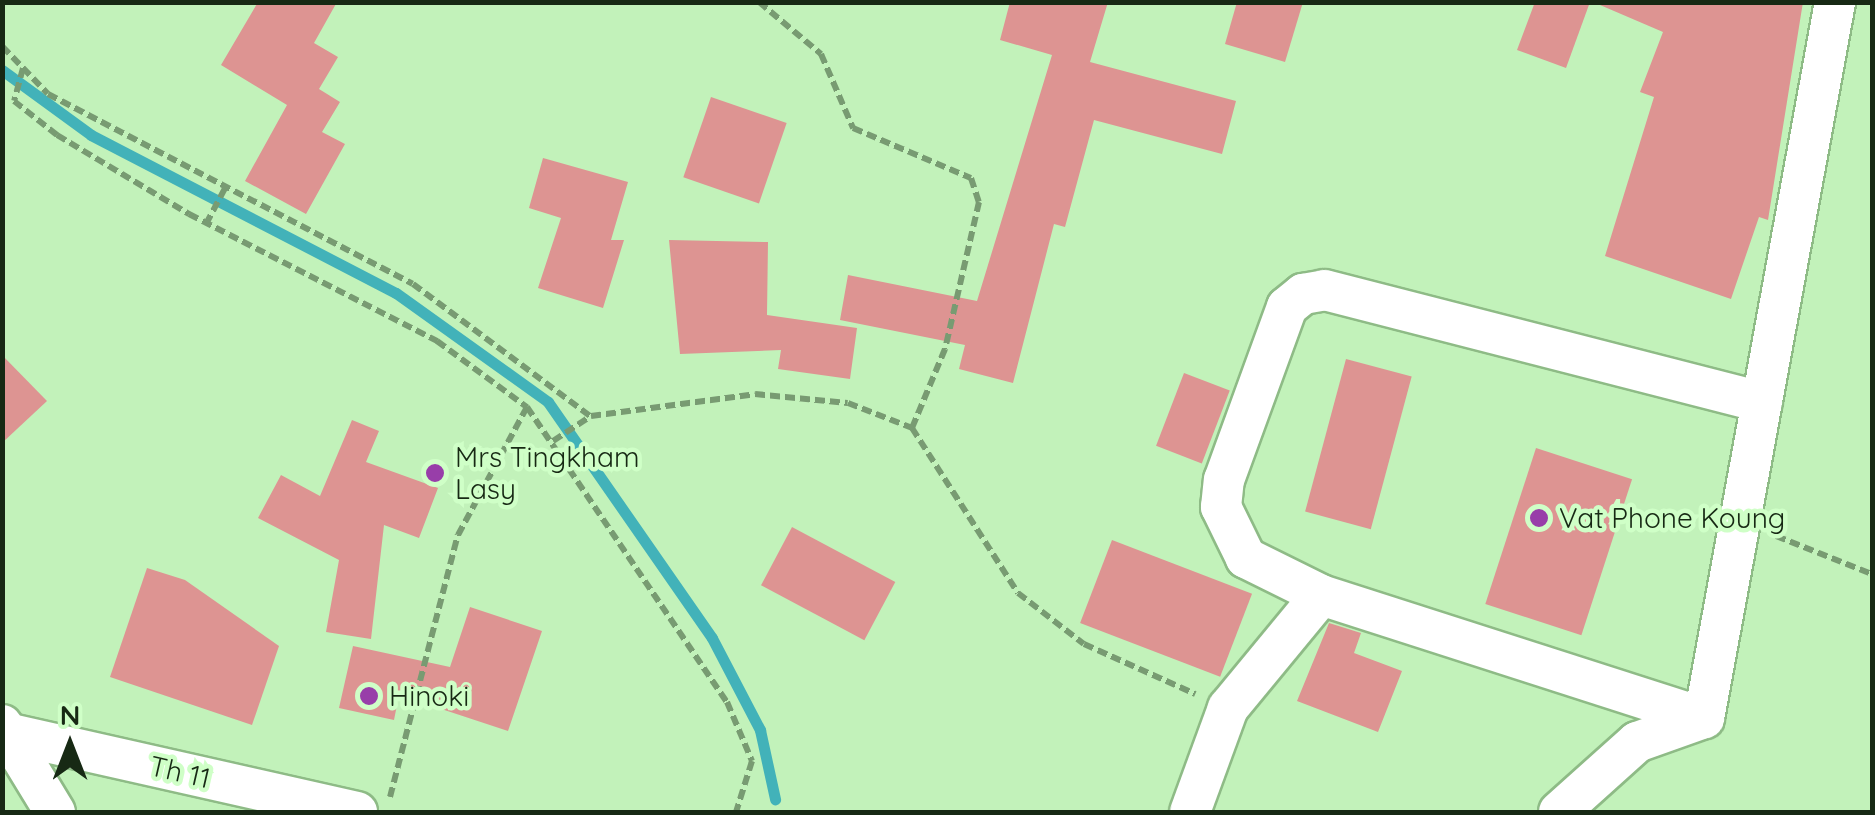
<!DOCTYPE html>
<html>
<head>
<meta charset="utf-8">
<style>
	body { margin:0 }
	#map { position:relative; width:1875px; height:815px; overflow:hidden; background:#c2f2ba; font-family:Quicksand,sans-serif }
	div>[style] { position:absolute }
	.stream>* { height:11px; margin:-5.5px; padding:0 5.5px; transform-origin:5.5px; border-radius:5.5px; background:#42b2b9 }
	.building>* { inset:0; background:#dd9492; transform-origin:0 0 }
	.path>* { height:6px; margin-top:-3px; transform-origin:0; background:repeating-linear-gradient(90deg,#789b72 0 10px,transparent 0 15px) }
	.roads { filter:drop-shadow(2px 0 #8ebb86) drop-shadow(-2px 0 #8ebb86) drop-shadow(0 2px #8ebb86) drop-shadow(0 -2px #8ebb86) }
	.minor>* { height:40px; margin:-20px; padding:0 20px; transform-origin:20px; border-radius:20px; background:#fff }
	.dots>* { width:28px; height:28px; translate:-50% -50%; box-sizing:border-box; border:5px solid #cfffc7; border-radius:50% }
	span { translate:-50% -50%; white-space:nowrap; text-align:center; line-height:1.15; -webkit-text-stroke:9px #cfffc7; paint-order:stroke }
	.poi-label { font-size:28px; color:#172914 }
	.left { translate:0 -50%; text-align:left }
	.street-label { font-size:28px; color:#172914 }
	.frame { position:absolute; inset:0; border:5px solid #172914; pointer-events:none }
	.north { position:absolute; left:20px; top:695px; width:100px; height:100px; -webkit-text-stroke:8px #cfffc7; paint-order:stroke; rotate:0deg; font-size:28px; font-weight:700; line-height:40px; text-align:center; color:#172914 }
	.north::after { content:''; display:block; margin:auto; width:35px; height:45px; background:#172914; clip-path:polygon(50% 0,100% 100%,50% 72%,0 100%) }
</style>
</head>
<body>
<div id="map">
	<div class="stream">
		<div style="left:2px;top:70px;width:110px;rotate:36.1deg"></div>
		<div style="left:91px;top:135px;width:343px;rotate:27.4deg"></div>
		<div style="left:396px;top:293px;width:187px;rotate:35.6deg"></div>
		<div style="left:548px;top:402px;width:287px;rotate:55.2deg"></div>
		<div style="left:712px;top:638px;width:104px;rotate:62.4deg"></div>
		<div style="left:760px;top:730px;width:71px;rotate:77.7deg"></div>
	</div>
	<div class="building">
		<div style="clip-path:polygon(258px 2px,337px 2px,314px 43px,338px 57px,319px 89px,340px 102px,322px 132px,345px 144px,306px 214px,245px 181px,287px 105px,221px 65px)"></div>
		<div style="clip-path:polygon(1010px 2px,1108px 2px,1090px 62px,1236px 101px,1222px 154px,1094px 120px,1065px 227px,1054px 224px,1013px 383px,959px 369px,965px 345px,840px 320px,848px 275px,977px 301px,1052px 55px,1000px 40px)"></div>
		<div style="clip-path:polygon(1237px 2px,1303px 2px,1285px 62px,1225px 44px)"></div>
		<div style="clip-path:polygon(1535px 2px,1590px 2px,1566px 68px,1517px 50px)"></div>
		<div style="clip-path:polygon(1593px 2px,1803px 2px,1768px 220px,1759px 217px,1731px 299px,1605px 256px,1654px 97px,1640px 92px,1663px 32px)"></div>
		<div style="left:711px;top:97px;width:80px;height:85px;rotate:19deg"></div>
		<div style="clip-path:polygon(543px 158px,628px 182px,611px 240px,624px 240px,603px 308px,538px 288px,561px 218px,529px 208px)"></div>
		<div style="clip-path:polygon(669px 240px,768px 242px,767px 315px,857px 328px,850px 379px,778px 369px,781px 350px,680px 354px)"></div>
		<div style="clip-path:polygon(2px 355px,47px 401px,2px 443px)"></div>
		<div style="left:1346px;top:359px;width:68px;height:158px;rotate:15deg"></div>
		<div style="left:1184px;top:373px;width:49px;height:78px;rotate:21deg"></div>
		<div style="clip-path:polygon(352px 420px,379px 431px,366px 462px,438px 488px,419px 538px,384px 525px,371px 639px,326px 632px,339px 560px,258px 518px,281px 475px,320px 496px)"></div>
		<div style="left:1536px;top:448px;width:101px;height:164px;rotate:18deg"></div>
		<div style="left:792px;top:527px;width:117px;height:66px;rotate:28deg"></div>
		<div style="left:1112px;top:540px;width:150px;height:89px;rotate:21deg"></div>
		<div style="clip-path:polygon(147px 568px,185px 580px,279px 646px,252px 725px,110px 677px)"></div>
		<div style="clip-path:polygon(470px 607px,542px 631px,508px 731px,399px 695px,394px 720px,339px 708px,353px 646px,450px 667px)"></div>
		<div style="clip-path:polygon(1329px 623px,1361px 633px,1354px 653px,1402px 671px,1378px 732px,1297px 701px)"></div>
	</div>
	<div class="path">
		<div style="left:759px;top:2px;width:81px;rotate:40deg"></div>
		<div style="left:821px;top:54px;width:81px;rotate:66.6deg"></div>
		<div style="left:853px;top:128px;width:128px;rotate:23deg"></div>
		<div style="left:971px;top:178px;width:25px;rotate:72deg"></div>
		<div style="left:979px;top:202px;width:151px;rotate:103deg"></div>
		<div style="left:945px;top:349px;width:86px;rotate:112.7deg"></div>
		<div style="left:2px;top:46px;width:66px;rotate:46.2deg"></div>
		<div style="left:48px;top:94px;width:411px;rotate:27.5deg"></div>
		<div style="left:413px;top:284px;width:221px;rotate:36.7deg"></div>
		<div style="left:23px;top:68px;width:34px;rotate:105deg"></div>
		<div style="left:14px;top:101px;width:55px;rotate:38.3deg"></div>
		<div style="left:57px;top:135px;width:154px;rotate:30.9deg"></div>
		<div style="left:189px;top:214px;width:279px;rotate:27.1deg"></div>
		<div style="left:437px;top:341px;width:112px;rotate:36.3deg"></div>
		<div style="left:527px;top:407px;width:356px;rotate:55.9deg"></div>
		<div style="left:727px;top:702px;width:64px;rotate:67deg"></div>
		<div style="left:752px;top:761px;width:53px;rotate:107.4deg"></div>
		<div style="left:206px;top:224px;width:40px;rotate:-62deg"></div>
		<div style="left:553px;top:441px;width:45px;rotate:-33.3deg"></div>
		<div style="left:591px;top:416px;width:165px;rotate:-7.6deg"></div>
		<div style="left:755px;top:394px;width:93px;rotate:5.5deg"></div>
		<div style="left:848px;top:403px;width:69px;rotate:21.3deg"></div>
		<div style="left:912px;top:428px;width:196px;rotate:57.3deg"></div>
		<div style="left:1018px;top:593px;width:83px;rotate:37.7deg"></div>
		<div style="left:1084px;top:644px;width:122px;rotate:24.2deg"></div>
		<div style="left:1776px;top:536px;width:103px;rotate:21.6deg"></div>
		<div style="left:390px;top:797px;width:271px;rotate:-75.5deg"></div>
		<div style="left:458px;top:535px;width:145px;rotate:-61.7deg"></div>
	</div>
	<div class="roads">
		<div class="minor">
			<div style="left:1704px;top:718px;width:402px;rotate:-162.2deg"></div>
			<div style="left:1321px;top:595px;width:84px;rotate:-153.7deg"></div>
			<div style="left:1246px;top:558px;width:57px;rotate:-116.1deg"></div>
			<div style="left:1221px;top:507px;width:27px;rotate:-84deg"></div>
			<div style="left:1224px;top:480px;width:184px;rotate:-70deg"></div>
			<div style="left:1287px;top:307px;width:21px;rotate:-39deg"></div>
			<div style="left:1303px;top:294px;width:22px;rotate:-10deg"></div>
			<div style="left:1325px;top:290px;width:451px;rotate:14.4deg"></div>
			<div style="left:1704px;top:718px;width:728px;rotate:-79.63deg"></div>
			<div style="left:2px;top:725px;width:102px;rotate:58.7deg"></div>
			<div style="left:2px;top:732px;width:364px;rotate:12.7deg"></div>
			<div style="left:1190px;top:812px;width:111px;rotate:-69.9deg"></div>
			<div style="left:1228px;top:708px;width:146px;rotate:-50.5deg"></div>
			<div style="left:1559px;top:812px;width:105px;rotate:-41.9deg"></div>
			<div style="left:1637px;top:742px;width:71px;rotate:-19.7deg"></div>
		</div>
	</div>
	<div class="dots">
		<div style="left:435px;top:473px;background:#983ea9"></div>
		<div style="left:1539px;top:518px;background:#983ea9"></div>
		<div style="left:369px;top:696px;background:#983ea9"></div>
	</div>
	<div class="poi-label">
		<span class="left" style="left:455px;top:473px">Mrs Tingkham<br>Lasy</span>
		<span class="left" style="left:1559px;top:518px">Vat Phone Koung</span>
		<span class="left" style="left:389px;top:696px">Hinoki</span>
	</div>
	<div class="street-label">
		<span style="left:180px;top:772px;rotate:13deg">Th 11</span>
	</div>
	<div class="frame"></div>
	<div class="north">N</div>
</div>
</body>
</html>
